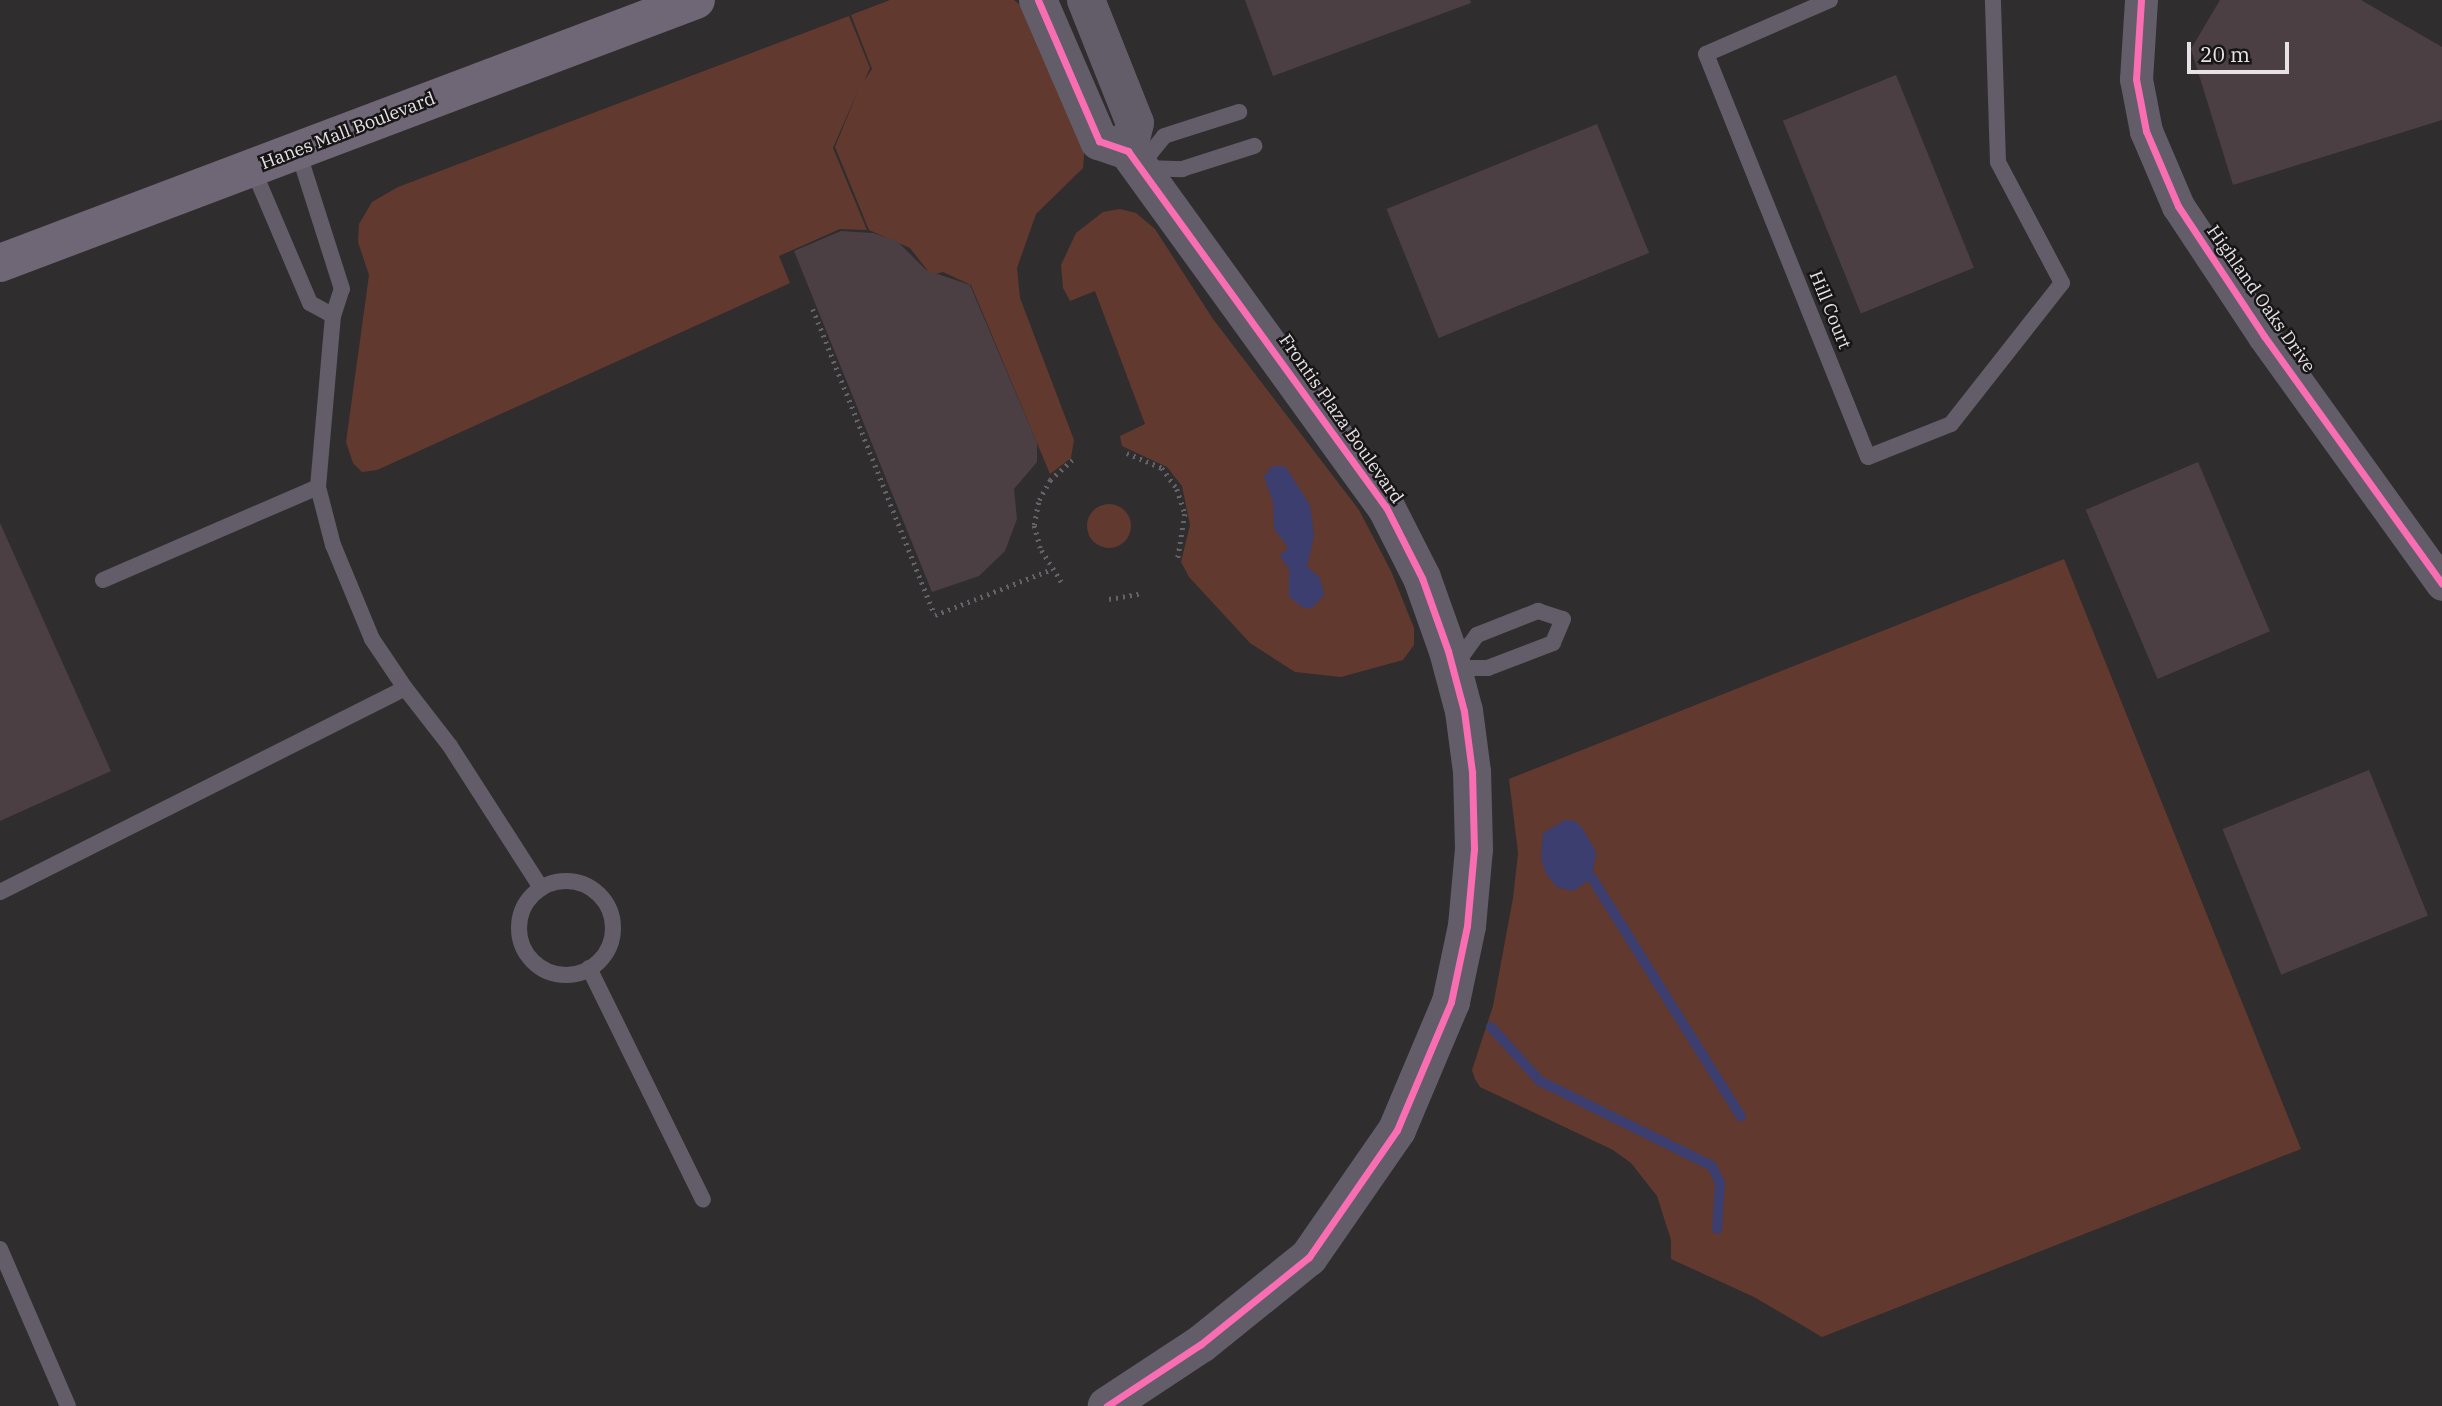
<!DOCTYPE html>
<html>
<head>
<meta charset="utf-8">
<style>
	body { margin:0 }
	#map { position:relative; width:2442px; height:1406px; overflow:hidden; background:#302d2f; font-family:"IBM Plex Serif",serif }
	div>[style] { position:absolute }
	.green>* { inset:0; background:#61392f }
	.round { border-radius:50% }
	.water>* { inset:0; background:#3b3e6f }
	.stream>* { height:10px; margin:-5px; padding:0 5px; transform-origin:5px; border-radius:5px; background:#3b3e6f }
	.building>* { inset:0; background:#4b3f43; transform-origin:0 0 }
	.path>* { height:4.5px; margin-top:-2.25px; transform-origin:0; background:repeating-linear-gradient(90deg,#66626a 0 2px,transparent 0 7px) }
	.service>* { height:16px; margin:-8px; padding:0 8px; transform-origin:8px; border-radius:8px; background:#635d69 }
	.service>.ring { margin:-8px; padding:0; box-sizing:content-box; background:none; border:16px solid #635d69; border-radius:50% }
	.minor>* { height:33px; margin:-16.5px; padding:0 16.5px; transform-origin:16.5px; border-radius:16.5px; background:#635d69 }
	.tertiary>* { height:38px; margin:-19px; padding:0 19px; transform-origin:19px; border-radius:19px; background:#635d69 }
	.secondary>* { height:38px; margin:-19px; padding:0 19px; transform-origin:19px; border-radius:19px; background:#6f6776 }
	.cycleway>* { height:7px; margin:-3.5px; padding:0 3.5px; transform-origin:3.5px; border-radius:3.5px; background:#f96db3 }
	span { translate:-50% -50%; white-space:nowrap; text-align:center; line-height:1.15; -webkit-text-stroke:5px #181517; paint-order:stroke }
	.street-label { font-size:18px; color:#e6e2e5 }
	.scale { position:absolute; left:2187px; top:42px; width:102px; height:32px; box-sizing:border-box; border:4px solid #e6e2e5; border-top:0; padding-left:9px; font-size:21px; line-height:24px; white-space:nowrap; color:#e6e2e5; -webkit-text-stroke:5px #181517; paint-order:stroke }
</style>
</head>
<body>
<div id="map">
	<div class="green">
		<div style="clip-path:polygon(890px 0,1014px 0,1020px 5px,1085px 144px,1083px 168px,1036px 214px,1017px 268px,1020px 298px,1074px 440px,1071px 458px,1050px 474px,971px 285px,943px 272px,931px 275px,910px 248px,869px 230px,835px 147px,859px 88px,833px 148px,867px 230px,840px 229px,779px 256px,790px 283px,377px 470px,362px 472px,353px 463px,346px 442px,369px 275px,358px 242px,359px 224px,372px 202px,398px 187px,849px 16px,870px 68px,864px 81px,872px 69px,851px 15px)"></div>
		<div style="clip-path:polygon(1120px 209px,1136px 213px,1155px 229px,1213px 319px,1359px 510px,1391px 571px,1414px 628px,1414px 645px,1403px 660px,1341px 677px,1295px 672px,1250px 643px,1189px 577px,1181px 562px,1190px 525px,1182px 486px,1167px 467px,1122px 446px,1120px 436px,1145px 424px,1095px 291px,1070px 301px,1063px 288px,1061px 265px,1076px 233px,1103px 212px)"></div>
		<div class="round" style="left:1087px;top:504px;width:44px;height:44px"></div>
		<div style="clip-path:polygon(2064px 559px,2301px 1149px,1822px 1337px,1754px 1297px,1671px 1259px,1671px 1240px,1657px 1196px,1631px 1163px,1613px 1150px,1480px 1087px,1475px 1079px,1472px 1070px,1493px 1006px,1513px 898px,1518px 853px,1509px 779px)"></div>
	</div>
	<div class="water">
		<div style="clip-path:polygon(1272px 466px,1285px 466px,1310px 505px,1314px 536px,1307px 566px,1320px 578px,1324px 595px,1312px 608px,1304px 608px,1289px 597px,1289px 569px,1280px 556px,1288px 547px,1274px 529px,1273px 502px,1264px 477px)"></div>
		<div style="clip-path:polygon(1565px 820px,1575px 821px,1583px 829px,1596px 852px,1592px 878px,1573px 891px,1557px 887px,1546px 874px,1541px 858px,1543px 833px)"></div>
	</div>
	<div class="stream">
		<div style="left:1592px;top:878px;width:281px;rotate:58deg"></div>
		<div style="left:1491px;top:1027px;width:73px;rotate:47.8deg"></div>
		<div style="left:1540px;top:1081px;width:192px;rotate:26.3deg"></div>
		<div style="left:1712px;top:1166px;width:19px;rotate:65deg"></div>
		<div style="left:1720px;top:1183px;width:46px;rotate:93.7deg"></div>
	</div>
	<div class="building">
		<div style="clip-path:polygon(1245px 0,1470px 0,1471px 3px,1273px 76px)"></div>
		<div style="clip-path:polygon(2220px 0,2361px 0,2442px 47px,2442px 120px,2233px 185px,2191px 49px)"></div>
		<div style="left:1896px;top:75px;width:208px;height:122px;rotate:68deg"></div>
		<div style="left:1597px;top:124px;width:139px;height:227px;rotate:68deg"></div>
		<div style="clip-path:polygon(841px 231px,873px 233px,897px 241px,926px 270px,970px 285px,1037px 443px,1037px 462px,1014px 489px,1017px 519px,1005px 551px,979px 576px,932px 592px,794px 251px)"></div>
		<div style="left:2198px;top:462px;width:184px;height:122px;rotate:67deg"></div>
		<div style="clip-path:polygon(0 523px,111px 771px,0 821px)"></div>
		<div style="left:2369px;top:770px;width:157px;height:158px;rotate:68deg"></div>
	</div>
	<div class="path">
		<div style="left:813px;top:309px;width:329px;rotate:68.3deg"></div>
		<div style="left:935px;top:615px;width:123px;rotate:-21.4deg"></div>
		<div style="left:1127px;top:453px;width:38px;rotate:23deg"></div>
		<div style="left:1162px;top:468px;width:26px;rotate:54deg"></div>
		<div style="left:1177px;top:489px;width:26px;rotate:72deg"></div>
		<div style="left:1185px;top:514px;width:45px;rotate:99deg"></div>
		<div style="left:1061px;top:582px;width:40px;rotate:-122deg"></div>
		<div style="left:1040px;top:548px;width:24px;rotate:-105deg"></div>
		<div style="left:1034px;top:525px;width:25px;rotate:-79deg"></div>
		<div style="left:1039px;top:500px;width:23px;rotate:-61deg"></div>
		<div style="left:1050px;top:480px;width:30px;rotate:-42deg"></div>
		<div style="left:1109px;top:599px;width:34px;rotate:-10deg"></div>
	</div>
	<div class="service">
		<div style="left:1830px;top:0;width:135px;rotate:156.5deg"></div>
		<div style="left:1706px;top:54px;width:434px;rotate:68.1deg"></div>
		<div style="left:1868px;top:457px;width:89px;rotate:-21.7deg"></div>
		<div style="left:1951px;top:424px;width:179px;rotate:-51.8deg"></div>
		<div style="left:2062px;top:283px;width:137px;rotate:-117.9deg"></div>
		<div style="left:1998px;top:162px;width:162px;rotate:-91.8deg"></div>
		<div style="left:1140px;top:166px;width:38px;rotate:-51deg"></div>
		<div style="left:1164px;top:136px;width:79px;rotate:-17.7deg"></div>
		<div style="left:252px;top:167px;width:148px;rotate:66.9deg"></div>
		<div style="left:310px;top:303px;width:26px;rotate:29deg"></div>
		<div style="left:1145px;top:168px;width:37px;rotate:2deg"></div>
		<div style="left:1182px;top:169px;width:76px;rotate:-17.7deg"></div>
		<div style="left:103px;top:580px;width:234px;rotate:-23.4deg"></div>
		<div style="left:1538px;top:611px;width:26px;rotate:18deg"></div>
		<div style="left:1563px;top:619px;width:26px;rotate:113deg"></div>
		<div style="left:1553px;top:643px;width:70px;rotate:159deg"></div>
		<div style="left:1488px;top:668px;width:35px;rotate:180deg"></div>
		<div style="left:1453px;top:668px;width:41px;rotate:-54deg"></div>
		<div style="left:1477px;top:635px;width:66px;rotate:-21.5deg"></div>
		<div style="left:405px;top:688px;width:73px;rotate:52.2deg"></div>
		<div style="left:450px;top:746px;width:169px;rotate:57.3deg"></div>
		<div class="ring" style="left:519px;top:881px;width:78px;height:78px"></div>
		<div style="left:0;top:892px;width:453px;rotate:-26.7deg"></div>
		<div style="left:405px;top:688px;width:59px;rotate:-124deg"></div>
		<div style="left:372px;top:639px;width:102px;rotate:-112.5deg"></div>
		<div style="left:333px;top:545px;width:60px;rotate:-104.5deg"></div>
		<div style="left:318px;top:487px;width:172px;rotate:-85deg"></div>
		<div style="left:333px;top:316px;width:28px;rotate:-72deg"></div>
		<div style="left:342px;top:289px;width:145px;rotate:-107.7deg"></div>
		<div style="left:589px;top:968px;width:258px;rotate:63.8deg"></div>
		<div style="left:0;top:1249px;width:171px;rotate:66.6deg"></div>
	</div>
	<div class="minor">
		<div style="left:2141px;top:0;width:79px;rotate:93.6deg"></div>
		<div style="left:2136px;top:79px;width:53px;rotate:79.1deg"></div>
		<div style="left:2146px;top:131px;width:82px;rotate:66.9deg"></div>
		<div style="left:2178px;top:206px;width:156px;rotate:56.5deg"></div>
		<div style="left:2264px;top:336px;width:305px;rotate:54.3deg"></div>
	</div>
	<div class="tertiary">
		<div style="left:1038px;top:0;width:154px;rotate:66.6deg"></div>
		<div style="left:1099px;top:141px;width:31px;rotate:19deg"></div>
		<div style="left:1128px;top:151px;width:440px;rotate:54.1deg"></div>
		<div style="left:1386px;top:507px;width:80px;rotate:63.1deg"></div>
		<div style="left:1422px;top:578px;width:77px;rotate:70.4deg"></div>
		<div style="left:1448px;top:651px;width:62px;rotate:75.1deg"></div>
		<div style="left:1464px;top:711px;width:62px;rotate:82.5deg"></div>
		<div style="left:1472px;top:772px;width:77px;rotate:88.5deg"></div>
		<div style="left:1474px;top:849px;width:77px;rotate:95.2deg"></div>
		<div style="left:1467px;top:926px;width:78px;rotate:101.9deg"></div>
		<div style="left:1451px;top:1002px;width:139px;rotate:112.9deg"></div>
		<div style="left:1397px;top:1130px;width:155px;rotate:124.7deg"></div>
		<div style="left:1309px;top:1257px;width:139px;rotate:141.1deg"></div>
		<div style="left:1201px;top:1344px;width:113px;rotate:146.6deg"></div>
		<div style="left:1086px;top:0;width:132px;rotate:68.3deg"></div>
		<div style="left:1135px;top:123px;width:29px;rotate:104deg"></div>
	</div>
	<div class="secondary">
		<div style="left:0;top:263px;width:744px;rotate:-20.7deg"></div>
	</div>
	<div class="cycleway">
		<div style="left:1038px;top:0;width:154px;rotate:66.6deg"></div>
		<div style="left:1099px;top:141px;width:31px;rotate:19deg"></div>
		<div style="left:1128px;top:151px;width:440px;rotate:54.1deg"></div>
		<div style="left:1386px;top:507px;width:80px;rotate:63.1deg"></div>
		<div style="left:1422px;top:578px;width:77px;rotate:70.4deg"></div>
		<div style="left:1448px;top:651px;width:62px;rotate:75.1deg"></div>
		<div style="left:1464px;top:711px;width:62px;rotate:82.5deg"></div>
		<div style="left:1472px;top:772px;width:77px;rotate:88.5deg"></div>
		<div style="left:1474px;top:849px;width:77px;rotate:95.2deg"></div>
		<div style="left:1467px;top:926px;width:78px;rotate:101.9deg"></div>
		<div style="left:1451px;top:1002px;width:139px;rotate:112.9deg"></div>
		<div style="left:1397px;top:1130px;width:155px;rotate:124.7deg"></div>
		<div style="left:1309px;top:1257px;width:139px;rotate:141.1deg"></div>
		<div style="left:1201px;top:1344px;width:113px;rotate:146.6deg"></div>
		<div style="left:2141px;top:0;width:79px;rotate:93.6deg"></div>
		<div style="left:2136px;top:79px;width:53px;rotate:79.1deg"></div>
		<div style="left:2146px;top:131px;width:82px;rotate:66.9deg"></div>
		<div style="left:2178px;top:206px;width:156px;rotate:56.5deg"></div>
		<div style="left:2264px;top:336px;width:305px;rotate:54.3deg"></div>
	</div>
	<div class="street-label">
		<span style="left:348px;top:131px;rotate:-21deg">Hanes Mall Boulevard</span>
		<span style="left:2261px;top:299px;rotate:55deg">Highland Oaks Drive</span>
		<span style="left:1830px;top:310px;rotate:68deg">Hill Court</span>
		<span style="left:1341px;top:419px;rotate:55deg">Frontis Plaza Boulevard</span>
	</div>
	<div class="scale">20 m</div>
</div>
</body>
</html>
